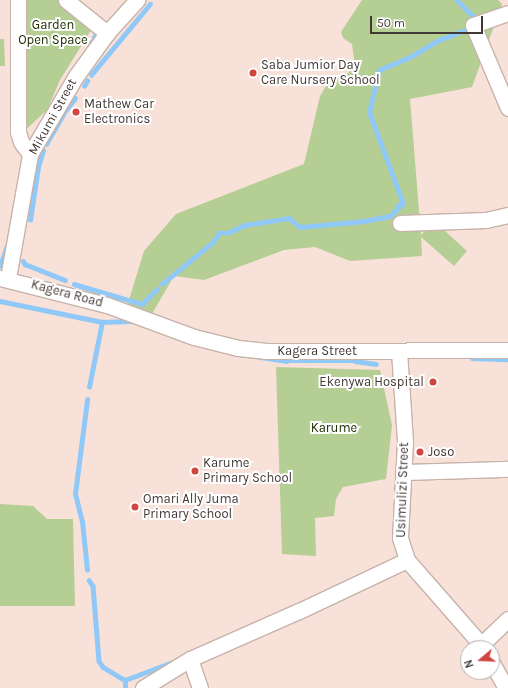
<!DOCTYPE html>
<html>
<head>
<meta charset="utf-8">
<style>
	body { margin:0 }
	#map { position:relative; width:508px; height:688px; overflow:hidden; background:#f7e1d9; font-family:Karla,sans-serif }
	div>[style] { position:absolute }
	.green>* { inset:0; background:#b5ce94 }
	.stream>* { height:4.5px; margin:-2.25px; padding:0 2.25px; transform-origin:2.25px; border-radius:2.25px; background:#90c9f7 }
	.roads { filter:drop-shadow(1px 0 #c7b2aa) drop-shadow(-1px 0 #c7b2aa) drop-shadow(0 1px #c7b2aa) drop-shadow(0 -1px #c7b2aa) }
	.minor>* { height:15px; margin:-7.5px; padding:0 7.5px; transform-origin:7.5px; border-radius:7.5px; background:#fff }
	.dots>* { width:11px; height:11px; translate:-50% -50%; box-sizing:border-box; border:2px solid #fff; border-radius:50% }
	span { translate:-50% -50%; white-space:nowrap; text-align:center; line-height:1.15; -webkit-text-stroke:4px #fff; paint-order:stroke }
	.park-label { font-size:13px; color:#203002 }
	.poi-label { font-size:13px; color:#423936 }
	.left { translate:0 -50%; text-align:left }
	.right { translate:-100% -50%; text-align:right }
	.street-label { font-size:13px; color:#423936 }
	.north { position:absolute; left:460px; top:640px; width:40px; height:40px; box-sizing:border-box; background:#fff; border:1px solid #b3b0af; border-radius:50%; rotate:251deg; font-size:11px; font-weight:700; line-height:16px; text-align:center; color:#423936 }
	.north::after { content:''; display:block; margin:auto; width:14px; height:18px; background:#d24440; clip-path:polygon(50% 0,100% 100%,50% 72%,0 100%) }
	.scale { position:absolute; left:370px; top:16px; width:113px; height:18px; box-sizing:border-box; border:2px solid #423936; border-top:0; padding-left:5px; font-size:12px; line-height:14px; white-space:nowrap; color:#423936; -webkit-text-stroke:3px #fff; paint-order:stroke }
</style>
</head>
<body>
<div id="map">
	<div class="green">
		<div style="clip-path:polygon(24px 0,59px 0,93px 27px,60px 80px,47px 110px,21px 134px)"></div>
		<div style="clip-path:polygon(362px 0,498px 0,502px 4px,472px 87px,410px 99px,421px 235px,434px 221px,467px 251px,454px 266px,421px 237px,422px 256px,350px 261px,315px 247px,284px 250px,204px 280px,174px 276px,146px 324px,128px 303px,144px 251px,176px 214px,304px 164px,320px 96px,329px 81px,344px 77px,355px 66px,352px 44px,343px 38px,341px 32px)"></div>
		<div style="clip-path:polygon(0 39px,4px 39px,5px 66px,0 66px)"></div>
		<div style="clip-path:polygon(276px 367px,380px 370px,392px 425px,386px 479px,343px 487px,336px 499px,334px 516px,315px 518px,316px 556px,282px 554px)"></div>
		<div style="clip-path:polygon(0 504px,33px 506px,47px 519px,73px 519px,75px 606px,0 606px)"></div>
	</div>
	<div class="stream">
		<div style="left:457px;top:0;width:24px;rotate:45deg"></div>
		<div style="left:90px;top:45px;width:15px;rotate:-62deg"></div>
		<div style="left:91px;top:75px;width:92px;rotate:-50.3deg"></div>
		<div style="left:84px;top:86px;width:6px;rotate:-59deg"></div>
		<div style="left:65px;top:111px;width:16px;rotate:-52deg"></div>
		<div style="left:46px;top:144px;width:34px;rotate:-60deg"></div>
		<div style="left:30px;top:220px;width:54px;rotate:-81.4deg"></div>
		<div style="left:38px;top:167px;width:17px;rotate:-73deg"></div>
		<div style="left:23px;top:261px;width:4px;rotate:56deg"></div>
		<div style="left:25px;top:264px;width:43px;rotate:21.8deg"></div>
		<div style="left:0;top:266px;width:21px;rotate:-71deg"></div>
		<div style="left:74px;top:284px;width:71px;rotate:16.4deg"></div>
		<div style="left:142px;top:304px;width:21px;rotate:-45deg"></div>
		<div style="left:162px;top:284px;width:66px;rotate:-39.5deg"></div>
		<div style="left:213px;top:242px;width:11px;rotate:-56deg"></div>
		<div style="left:219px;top:233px;width:8px"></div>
		<div style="left:227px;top:233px;width:20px;rotate:-24deg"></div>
		<div style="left:245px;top:225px;width:45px;rotate:-9deg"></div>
		<div style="left:289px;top:218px;width:14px;rotate:39deg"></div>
		<div style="left:300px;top:227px;width:64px;rotate:-5.4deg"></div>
		<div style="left:364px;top:221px;width:26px;rotate:-11deg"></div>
		<div style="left:390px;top:216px;width:11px;rotate:-45deg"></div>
		<div style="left:398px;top:208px;width:2px;rotate:-117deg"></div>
		<div style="left:397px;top:206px;width:6px;rotate:-18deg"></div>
		<div style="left:403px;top:204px;width:98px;rotate:-110.3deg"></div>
		<div style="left:369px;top:112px;width:43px;rotate:-76.6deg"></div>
		<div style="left:379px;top:70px;width:36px;rotate:-23deg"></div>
		<div style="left:412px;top:56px;width:31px;rotate:-31deg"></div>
		<div style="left:439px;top:40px;width:31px;rotate:-21deg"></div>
		<div style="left:0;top:301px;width:104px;rotate:11.6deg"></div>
		<div style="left:102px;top:322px;width:33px;rotate:-2deg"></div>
		<div style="left:247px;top:355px;width:40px;rotate:8.5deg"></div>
		<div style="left:287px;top:361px;width:68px"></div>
		<div style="left:355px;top:361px;width:21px;rotate:8deg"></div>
		<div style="left:472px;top:358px;width:36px;rotate:2deg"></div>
		<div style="left:89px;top:387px;width:66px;rotate:-78.7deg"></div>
		<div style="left:87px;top:570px;width:48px;rotate:-95.9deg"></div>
		<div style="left:82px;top:522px;width:29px;rotate:-104deg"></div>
		<div style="left:75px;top:494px;width:95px;rotate:-82.7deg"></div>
		<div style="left:89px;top:580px;width:7px;rotate:56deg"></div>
		<div style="left:93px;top:586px;width:75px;rotate:85.4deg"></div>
		<div style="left:99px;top:661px;width:7px;rotate:56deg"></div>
		<div style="left:103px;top:667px;width:26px;rotate:31deg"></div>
		<div style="left:125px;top:680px;width:51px;rotate:-20.6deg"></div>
		<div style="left:125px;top:688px;width:8px;rotate:-90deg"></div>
	</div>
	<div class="roads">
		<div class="minor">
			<div style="left:18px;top:0;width:132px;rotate:90deg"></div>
			<div style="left:18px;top:132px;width:10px;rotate:73deg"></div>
			<div style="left:21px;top:142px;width:15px;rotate:53deg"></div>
			<div style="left:66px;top:0;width:53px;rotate:38.8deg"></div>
			<div style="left:508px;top:13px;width:37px;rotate:161deg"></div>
			<div style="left:473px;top:25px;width:90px;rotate:67.1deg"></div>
			<div style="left:400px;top:223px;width:86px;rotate:-2deg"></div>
			<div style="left:486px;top:220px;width:23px;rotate:-13deg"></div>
			<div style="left:0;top:278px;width:110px;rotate:14.2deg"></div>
			<div style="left:107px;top:305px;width:93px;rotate:20.2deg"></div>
			<div style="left:194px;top:337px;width:45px;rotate:14deg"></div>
			<div style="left:238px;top:348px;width:27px;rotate:6deg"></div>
			<div style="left:265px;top:351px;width:243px;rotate:-0.2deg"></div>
			<div style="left:8px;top:278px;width:126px;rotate:-79.9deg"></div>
			<div style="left:30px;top:154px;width:91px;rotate:-59.5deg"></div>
			<div style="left:76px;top:76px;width:53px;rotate:-54.2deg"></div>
			<div style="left:107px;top:33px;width:45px;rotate:-47.7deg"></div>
			<div style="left:399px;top:351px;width:91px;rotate:86.2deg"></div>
			<div style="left:405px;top:442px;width:96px;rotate:93deg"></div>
			<div style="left:400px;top:538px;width:23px;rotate:72deg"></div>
			<div style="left:407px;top:560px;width:117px;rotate:48.8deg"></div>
			<div style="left:404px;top:472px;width:104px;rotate:-1.7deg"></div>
			<div style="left:482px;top:644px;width:36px;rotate:-44deg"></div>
			<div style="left:190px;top:659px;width:31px;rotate:71deg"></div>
			<div style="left:492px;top:663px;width:29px;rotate:61deg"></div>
			<div style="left:143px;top:688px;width:55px;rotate:-31.7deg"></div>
			<div style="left:190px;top:659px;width:119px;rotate:-23.8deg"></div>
			<div style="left:299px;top:611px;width:119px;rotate:-25.3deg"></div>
		</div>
	</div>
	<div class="dots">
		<div style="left:253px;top:73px;background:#d24440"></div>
		<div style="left:76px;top:112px;background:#d24440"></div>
		<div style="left:433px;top:382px;background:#d24440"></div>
		<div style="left:420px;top:452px;background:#d24440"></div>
		<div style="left:195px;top:471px;background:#d24440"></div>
		<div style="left:135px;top:507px;background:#d24440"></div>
	</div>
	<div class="park-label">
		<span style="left:53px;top:33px">Garden<br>Open Space</span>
		<span style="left:334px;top:428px">Karume</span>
	</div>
	<div class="poi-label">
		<span class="left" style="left:261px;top:73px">Saba Jumior Day<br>Care Nursery School</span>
		<span class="left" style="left:84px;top:112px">Mathew Car<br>Electronics</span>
		<span class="right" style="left:424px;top:382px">Ekenywa Hospital</span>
		<span class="left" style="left:428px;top:452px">Joso</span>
		<span class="left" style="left:203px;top:471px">Karume<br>Primary School</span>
		<span class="left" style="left:143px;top:507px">Omari Ally Juma<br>Primary School</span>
	</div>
	<div class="street-label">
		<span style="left:53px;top:117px;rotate:-61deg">Mikumi Street</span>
		<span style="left:67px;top:294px;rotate:15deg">Kagera Road</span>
		<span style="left:317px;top:351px">Kagera Street</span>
		<span style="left:403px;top:490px;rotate:-88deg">Usimulizi Street</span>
	</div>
	<div class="north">N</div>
	<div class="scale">50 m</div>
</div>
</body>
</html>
